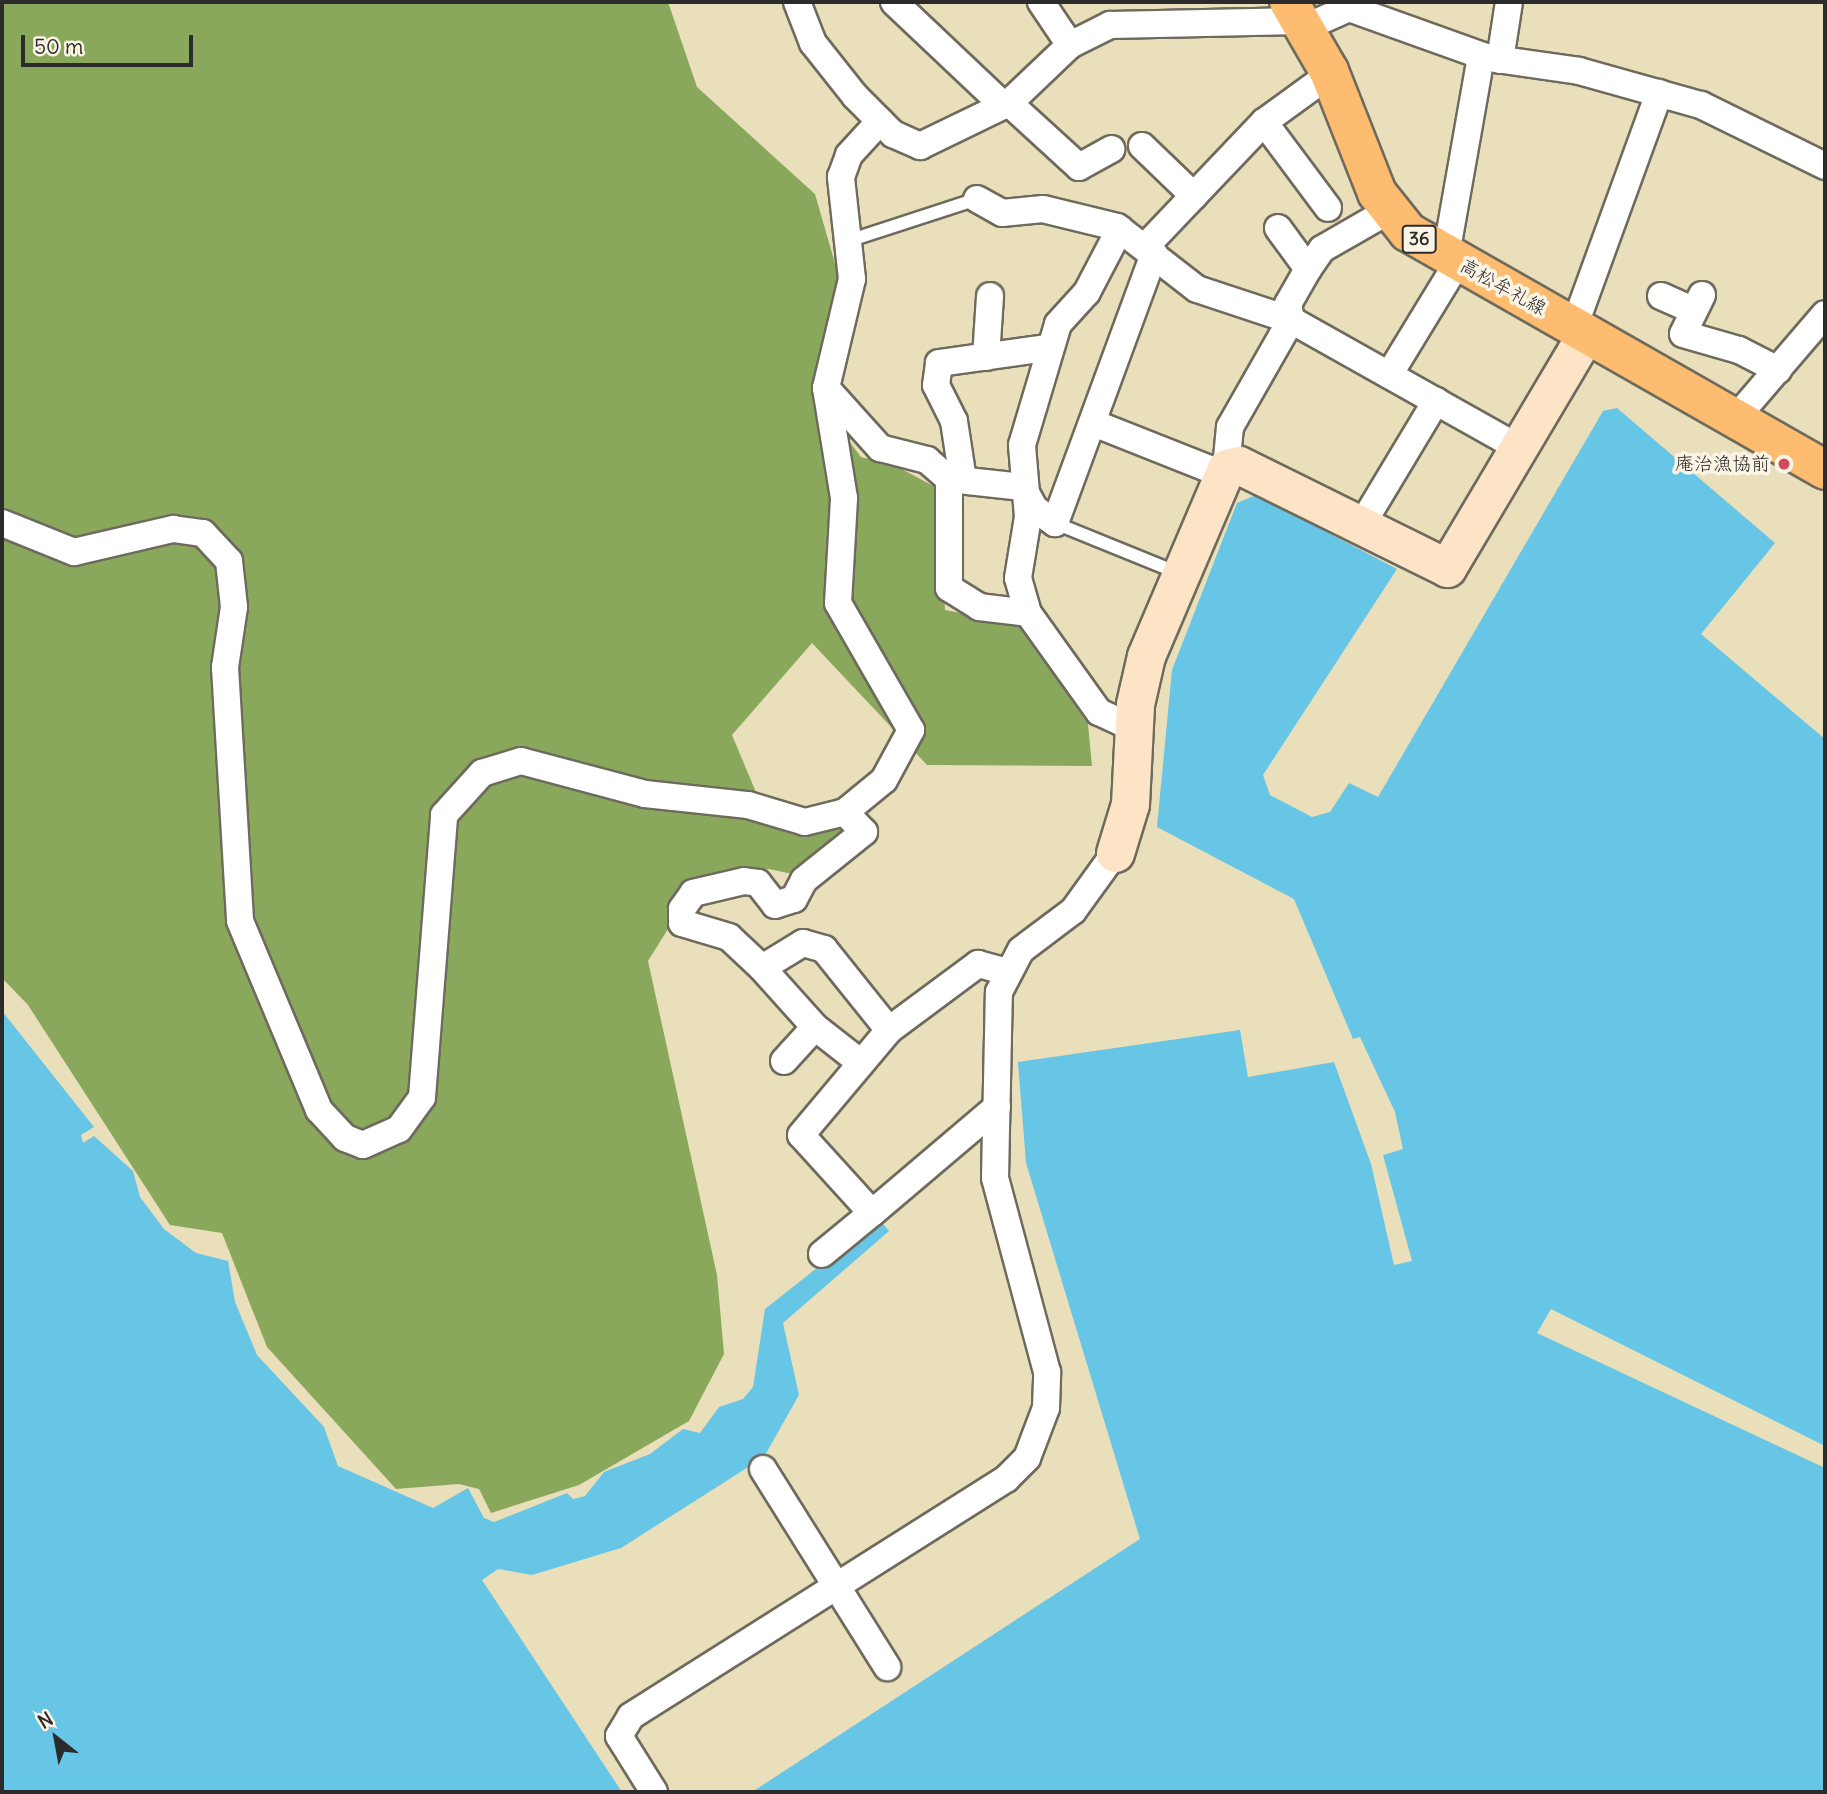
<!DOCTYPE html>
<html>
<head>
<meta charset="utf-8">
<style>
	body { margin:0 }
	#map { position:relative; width:1827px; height:1794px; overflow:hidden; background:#e9dfbb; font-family:Delius,"Klee One",sans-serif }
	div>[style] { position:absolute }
	.forest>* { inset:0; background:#8aa85c }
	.water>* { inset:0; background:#67c5e5 }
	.pier>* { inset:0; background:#e9dfbb }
	.roads { filter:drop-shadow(2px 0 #6e6a5d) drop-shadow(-2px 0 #6e6a5d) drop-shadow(0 2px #6e6a5d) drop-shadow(0 -2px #6e6a5d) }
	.lane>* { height:12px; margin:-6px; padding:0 6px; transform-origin:6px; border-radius:6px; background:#fff }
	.street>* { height:26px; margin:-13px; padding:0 13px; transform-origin:13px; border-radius:13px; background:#fff }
	.secondary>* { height:37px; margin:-18.5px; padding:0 18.5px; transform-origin:18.5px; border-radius:18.5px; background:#fee4c6 }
	.primary>* { height:38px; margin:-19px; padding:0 19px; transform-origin:19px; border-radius:19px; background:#fdbc70 }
	.dots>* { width:19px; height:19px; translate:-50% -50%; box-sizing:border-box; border:4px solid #fcf5e5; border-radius:50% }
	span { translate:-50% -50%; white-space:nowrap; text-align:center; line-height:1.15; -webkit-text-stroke:7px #fcf5e5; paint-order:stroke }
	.shield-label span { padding:2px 5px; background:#fcf5e5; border:2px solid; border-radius:5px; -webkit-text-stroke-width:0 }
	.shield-label { font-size:18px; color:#2b2b2b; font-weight:700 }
	.street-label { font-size:19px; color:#2b2b2b }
	.poi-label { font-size:19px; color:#2b2b2b }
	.right { translate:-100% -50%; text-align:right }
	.frame { position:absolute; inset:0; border:4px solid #2b2b2b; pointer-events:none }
	.north { position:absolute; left:21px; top:1703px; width:70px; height:70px; -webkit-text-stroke:5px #fcf5e5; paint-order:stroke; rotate:329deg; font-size:19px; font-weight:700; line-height:28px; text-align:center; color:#2b2b2b }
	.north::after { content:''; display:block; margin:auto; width:24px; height:32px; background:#2b2b2b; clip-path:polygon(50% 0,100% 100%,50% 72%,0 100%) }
	.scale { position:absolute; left:21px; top:35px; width:172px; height:32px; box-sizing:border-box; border:4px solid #2b2b2b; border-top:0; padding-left:9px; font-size:21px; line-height:24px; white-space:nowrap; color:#2b2b2b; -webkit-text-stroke:5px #fcf5e5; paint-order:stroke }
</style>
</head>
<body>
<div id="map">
	<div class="forest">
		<div style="clip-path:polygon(2px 2px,668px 2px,697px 87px,815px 194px,838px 274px,813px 393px,861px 457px,896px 466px,939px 489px,945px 610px,1019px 624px,1086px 703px,1092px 766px,927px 765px,812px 643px,732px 735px,758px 797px,854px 835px,802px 876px,769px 869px,693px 889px,648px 961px,717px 1275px,724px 1354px,689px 1421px,579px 1485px,491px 1513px,479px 1489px,459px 1484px,396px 1489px,267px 1347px,222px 1233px,170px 1225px,28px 1005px,2px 978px)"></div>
	</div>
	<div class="water">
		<div style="clip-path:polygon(1617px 408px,1775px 543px,1701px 634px,1825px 739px,1825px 1792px,752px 1792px,1140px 1539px,1026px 1163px,1018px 1062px,1240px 1030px,1248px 1077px,1334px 1062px,1371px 1164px,1394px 1265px,1412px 1261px,1383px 1155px,1403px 1149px,1395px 1112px,1360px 1037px,1353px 1039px,1294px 899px,1157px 827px,1172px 670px,1237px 503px,1256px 495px,1397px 569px,1263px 775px,1270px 795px,1312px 817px,1330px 812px,1349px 783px,1378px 797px,1603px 411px)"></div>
		<div style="clip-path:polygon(2px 1011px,94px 1127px,81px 1135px,83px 1143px,94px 1136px,133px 1171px,140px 1197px,164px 1229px,196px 1253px,228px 1261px,235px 1302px,257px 1355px,324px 1427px,338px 1466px,433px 1508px,468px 1488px,484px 1518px,494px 1522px,567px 1493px,573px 1499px,585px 1496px,604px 1472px,650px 1454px,683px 1429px,700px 1433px,719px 1407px,743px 1399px,753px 1387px,765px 1309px,879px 1219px,889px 1231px,783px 1323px,799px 1395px,764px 1457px,621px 1548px,532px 1575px,498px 1569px,482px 1580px,622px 1792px,2px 1792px)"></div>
	</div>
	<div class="pier">
		<div style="clip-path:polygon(1551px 1309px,1825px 1446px,1825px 1468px,1537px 1333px)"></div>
	</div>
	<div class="roads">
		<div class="lane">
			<div style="left:851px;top:240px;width:133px;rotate:-18deg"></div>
			<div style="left:1055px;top:523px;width:133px;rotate:22.1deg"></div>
		</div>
		<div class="street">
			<div style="left:797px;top:2px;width:44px;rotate:68.7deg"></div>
			<div style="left:813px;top:43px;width:68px;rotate:51.6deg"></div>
			<div style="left:855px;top:96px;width:54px;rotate:45deg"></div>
			<div style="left:893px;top:134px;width:30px;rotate:24deg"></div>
			<div style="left:920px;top:146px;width:99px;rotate:-25.8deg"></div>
			<div style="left:1009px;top:103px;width:84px;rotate:-43.6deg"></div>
			<div style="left:1070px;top:45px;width:45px;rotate:-26.6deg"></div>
			<div style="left:1110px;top:25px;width:190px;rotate:-1.2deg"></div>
			<div style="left:894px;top:2px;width:151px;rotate:43.4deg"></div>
			<div style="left:1041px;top:2px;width:52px;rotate:56deg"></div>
			<div style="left:1304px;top:28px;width:49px;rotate:-24deg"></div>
			<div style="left:1349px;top:8px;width:149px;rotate:19.7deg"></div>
			<div style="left:1489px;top:58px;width:91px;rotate:8.2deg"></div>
			<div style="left:1579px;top:71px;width:127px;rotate:15.6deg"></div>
			<div style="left:1701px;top:105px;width:138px;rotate:26.2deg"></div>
			<div style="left:1500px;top:60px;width:59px;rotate:-81.2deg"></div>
			<div style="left:1009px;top:103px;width:95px;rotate:42.4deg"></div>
			<div style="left:1079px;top:167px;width:37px;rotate:-29deg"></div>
			<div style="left:1264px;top:122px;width:107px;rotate:53.3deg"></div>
			<div style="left:1142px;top:146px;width:72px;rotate:43.9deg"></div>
			<div style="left:977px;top:199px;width:29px;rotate:29deg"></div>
			<div style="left:1002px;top:213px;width:41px;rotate:-5.6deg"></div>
			<div style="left:1043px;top:209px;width:76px;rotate:13.7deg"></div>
			<div style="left:1117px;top:227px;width:101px;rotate:37.8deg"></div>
			<div style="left:1197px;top:289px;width:99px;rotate:18.3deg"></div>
			<div style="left:1291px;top:320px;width:123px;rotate:119.7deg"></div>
			<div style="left:1230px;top:427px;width:41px;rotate:95.6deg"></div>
			<div style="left:1278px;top:228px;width:51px;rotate:53.8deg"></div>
			<div style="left:1308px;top:269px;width:40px;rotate:119.7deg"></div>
			<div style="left:1288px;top:304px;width:16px;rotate:79deg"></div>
			<div style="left:1291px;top:320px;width:261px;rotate:29.3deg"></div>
			<div style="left:1145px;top:247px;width:173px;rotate:-46.4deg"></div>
			<div style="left:1264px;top:122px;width:82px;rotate:-36deg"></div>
			<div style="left:1446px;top:255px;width:202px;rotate:-80deg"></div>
			<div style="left:1308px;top:269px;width:24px;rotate:-55deg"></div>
			<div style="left:1322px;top:249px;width:76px;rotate:-29.9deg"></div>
			<div style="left:1702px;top:295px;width:43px;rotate:116deg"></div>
			<div style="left:1683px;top:334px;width:58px;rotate:15.9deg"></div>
			<div style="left:1739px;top:350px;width:44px;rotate:27.1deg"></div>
			<div style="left:1661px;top:296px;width:36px;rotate:24deg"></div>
			<div style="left:1574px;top:327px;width:249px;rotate:-70deg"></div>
			<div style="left:986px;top:357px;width:61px;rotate:-86.2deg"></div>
			<div style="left:1389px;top:375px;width:132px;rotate:-58.6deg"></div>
			<div style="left:826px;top:388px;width:81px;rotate:48deg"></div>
			<div style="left:880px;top:448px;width:49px;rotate:14.3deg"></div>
			<div style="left:927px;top:460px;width:29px;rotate:41deg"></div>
			<div style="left:949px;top:479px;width:109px;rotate:90deg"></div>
			<div style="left:949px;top:588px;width:36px;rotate:32deg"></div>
			<div style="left:979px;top:607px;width:49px;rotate:7deg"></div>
			<div style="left:1028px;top:613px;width:122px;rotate:54.4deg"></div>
			<div style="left:1099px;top:712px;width:38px;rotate:25deg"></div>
			<div style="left:1735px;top:419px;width:138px;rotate:-49.4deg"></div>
			<div style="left:1096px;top:424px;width:136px;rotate:21.6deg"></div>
			<div style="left:949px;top:479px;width:74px;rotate:6.2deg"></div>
			<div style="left:1023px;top:487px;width:24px;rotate:62deg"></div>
			<div style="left:1034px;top:508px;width:26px;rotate:36deg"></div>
			<div style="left:1055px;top:523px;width:287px;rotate:-69.8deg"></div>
			<div style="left:963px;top:480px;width:60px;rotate:-98.7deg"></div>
			<div style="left:954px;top:421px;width:40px;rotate:-116.6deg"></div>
			<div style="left:936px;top:385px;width:22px;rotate:-82deg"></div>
			<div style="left:939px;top:363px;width:109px;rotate:-7.9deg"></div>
			<div style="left:2px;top:523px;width:78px;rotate:21.9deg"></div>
			<div style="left:74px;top:552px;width:102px;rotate:-13.1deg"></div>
			<div style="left:173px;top:529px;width:30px;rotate:8deg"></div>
			<div style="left:203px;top:533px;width:38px;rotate:47deg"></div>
			<div style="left:229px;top:561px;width:46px;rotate:83.8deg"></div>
			<div style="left:234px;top:607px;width:61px;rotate:98.5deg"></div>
			<div style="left:225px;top:667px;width:254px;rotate:86.6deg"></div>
			<div style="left:240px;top:921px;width:205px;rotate:67.3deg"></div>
			<div style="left:319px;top:1110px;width:38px;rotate:47deg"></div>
			<div style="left:345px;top:1138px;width:19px;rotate:21deg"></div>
			<div style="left:363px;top:1145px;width:39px;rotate:-24deg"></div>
			<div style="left:399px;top:1129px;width:39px;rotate:-54deg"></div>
			<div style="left:422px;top:1097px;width:283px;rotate:-85.5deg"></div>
			<div style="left:444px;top:815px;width:57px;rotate:-47.9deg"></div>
			<div style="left:482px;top:773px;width:41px;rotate:-17.1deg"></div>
			<div style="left:521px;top:761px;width:128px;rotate:14.9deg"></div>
			<div style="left:645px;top:794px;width:104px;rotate:6.1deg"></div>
			<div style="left:748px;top:805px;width:59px;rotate:16.6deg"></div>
			<div style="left:805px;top:822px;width:41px;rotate:-14deg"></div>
			<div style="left:1361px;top:526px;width:146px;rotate:-59deg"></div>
			<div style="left:1028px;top:613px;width:36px;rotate:-106deg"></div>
			<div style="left:1018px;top:578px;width:62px;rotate:-80.7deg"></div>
			<div style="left:1028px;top:517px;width:72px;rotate:-94.8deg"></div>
			<div style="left:1022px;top:445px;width:126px;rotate:-73.4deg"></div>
			<div style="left:1058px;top:324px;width:43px;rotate:-47.8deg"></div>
			<div style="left:1087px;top:292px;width:71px;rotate:-62.4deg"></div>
			<div style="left:762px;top:968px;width:45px;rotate:-136.8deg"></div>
			<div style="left:729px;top:937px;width:49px;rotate:-163.4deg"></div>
			<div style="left:682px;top:923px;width:14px;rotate:-90deg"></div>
			<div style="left:682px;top:909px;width:19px;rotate:-55deg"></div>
			<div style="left:693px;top:893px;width:52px;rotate:-13.2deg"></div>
			<div style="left:744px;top:881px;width:14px;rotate:8deg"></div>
			<div style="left:758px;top:883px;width:28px;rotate:52deg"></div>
			<div style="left:775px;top:905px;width:20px;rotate:-18deg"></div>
			<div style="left:794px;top:899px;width:21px;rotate:-62deg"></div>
			<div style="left:804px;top:880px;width:77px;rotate:-38.7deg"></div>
			<div style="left:864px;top:832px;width:28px;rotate:-134deg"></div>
			<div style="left:845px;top:812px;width:50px;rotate:-39.4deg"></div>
			<div style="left:884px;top:780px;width:57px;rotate:-61.6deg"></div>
			<div style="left:911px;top:730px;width:146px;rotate:-119.9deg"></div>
			<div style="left:838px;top:603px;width:105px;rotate:-86.7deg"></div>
			<div style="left:844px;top:498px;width:111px;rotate:-99.3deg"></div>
			<div style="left:826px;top:388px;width:112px;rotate:-76.6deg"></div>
			<div style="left:852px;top:279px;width:103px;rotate:-96.2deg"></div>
			<div style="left:841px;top:177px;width:23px;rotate:-70deg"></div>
			<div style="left:849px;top:155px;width:46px;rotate:-47.6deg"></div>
			<div style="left:784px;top:1061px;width:46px;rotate:-47.6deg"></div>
			<div style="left:861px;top:1063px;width:58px;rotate:-142deg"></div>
			<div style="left:815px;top:1027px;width:79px;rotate:-131.9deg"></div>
			<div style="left:762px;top:968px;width:48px;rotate:-31.4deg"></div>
			<div style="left:803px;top:943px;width:22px;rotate:16deg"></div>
			<div style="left:824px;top:949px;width:104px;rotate:51.3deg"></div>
			<div style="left:997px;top:1107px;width:164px;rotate:139.7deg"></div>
			<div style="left:872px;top:1213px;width:105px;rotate:-132.3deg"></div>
			<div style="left:801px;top:1135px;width:137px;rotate:-50deg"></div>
			<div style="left:889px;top:1030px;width:111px;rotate:-36.6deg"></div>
			<div style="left:978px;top:964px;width:27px;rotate:15deg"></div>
			<div style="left:822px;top:1254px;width:65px;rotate:-39.4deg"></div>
			<div style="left:763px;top:1469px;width:234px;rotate:57.9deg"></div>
			<div style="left:654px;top:1792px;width:66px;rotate:-122deg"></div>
			<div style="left:619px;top:1736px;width:23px;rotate:-59deg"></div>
			<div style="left:631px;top:1716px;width:444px;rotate:-32.3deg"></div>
			<div style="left:1006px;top:1479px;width:30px;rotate:-45deg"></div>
			<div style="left:1027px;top:1458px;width:53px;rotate:-69.2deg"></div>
			<div style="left:1046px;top:1408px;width:36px;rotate:-88deg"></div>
			<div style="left:1047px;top:1372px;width:201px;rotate:-105deg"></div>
			<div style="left:995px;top:1178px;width:186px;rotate:-88.8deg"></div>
			<div style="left:999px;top:992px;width:47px;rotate:-62.4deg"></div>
			<div style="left:1021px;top:950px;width:65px;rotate:-36.9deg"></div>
			<div style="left:1073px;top:911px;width:72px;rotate:-54.1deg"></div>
		</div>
		<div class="secondary">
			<div style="left:1115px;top:853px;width:51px;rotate:-73deg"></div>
			<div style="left:1130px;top:804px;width:100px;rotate:-87.1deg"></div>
			<div style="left:1135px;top:704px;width:49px;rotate:-77.1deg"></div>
			<div style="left:1146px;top:656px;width:204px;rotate:-66.9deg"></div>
			<div style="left:1226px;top:468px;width:13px;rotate:-13deg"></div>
			<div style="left:1239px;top:465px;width:232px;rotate:26.3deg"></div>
			<div style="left:1447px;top:568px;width:272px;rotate:-59.3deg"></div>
		</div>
		<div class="primary">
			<div style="left:1289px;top:2px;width:80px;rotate:59.9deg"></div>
			<div style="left:1329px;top:71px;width:131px;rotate:68.5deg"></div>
			<div style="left:1377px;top:193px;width:50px;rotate:51.5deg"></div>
			<div style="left:1408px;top:232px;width:480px;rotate:29.7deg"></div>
		</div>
	</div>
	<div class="dots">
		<div style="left:1784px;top:464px;background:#d1495b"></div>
	</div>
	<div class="shield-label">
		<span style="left:1419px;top:239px">36</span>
	</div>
	<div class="street-label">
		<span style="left:1503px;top:287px;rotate:29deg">高松牟礼線</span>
	</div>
	<div class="poi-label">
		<span class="right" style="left:1770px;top:464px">庵治漁協前</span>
	</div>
	<div class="frame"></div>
	<div class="north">N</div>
	<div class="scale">50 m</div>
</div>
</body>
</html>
